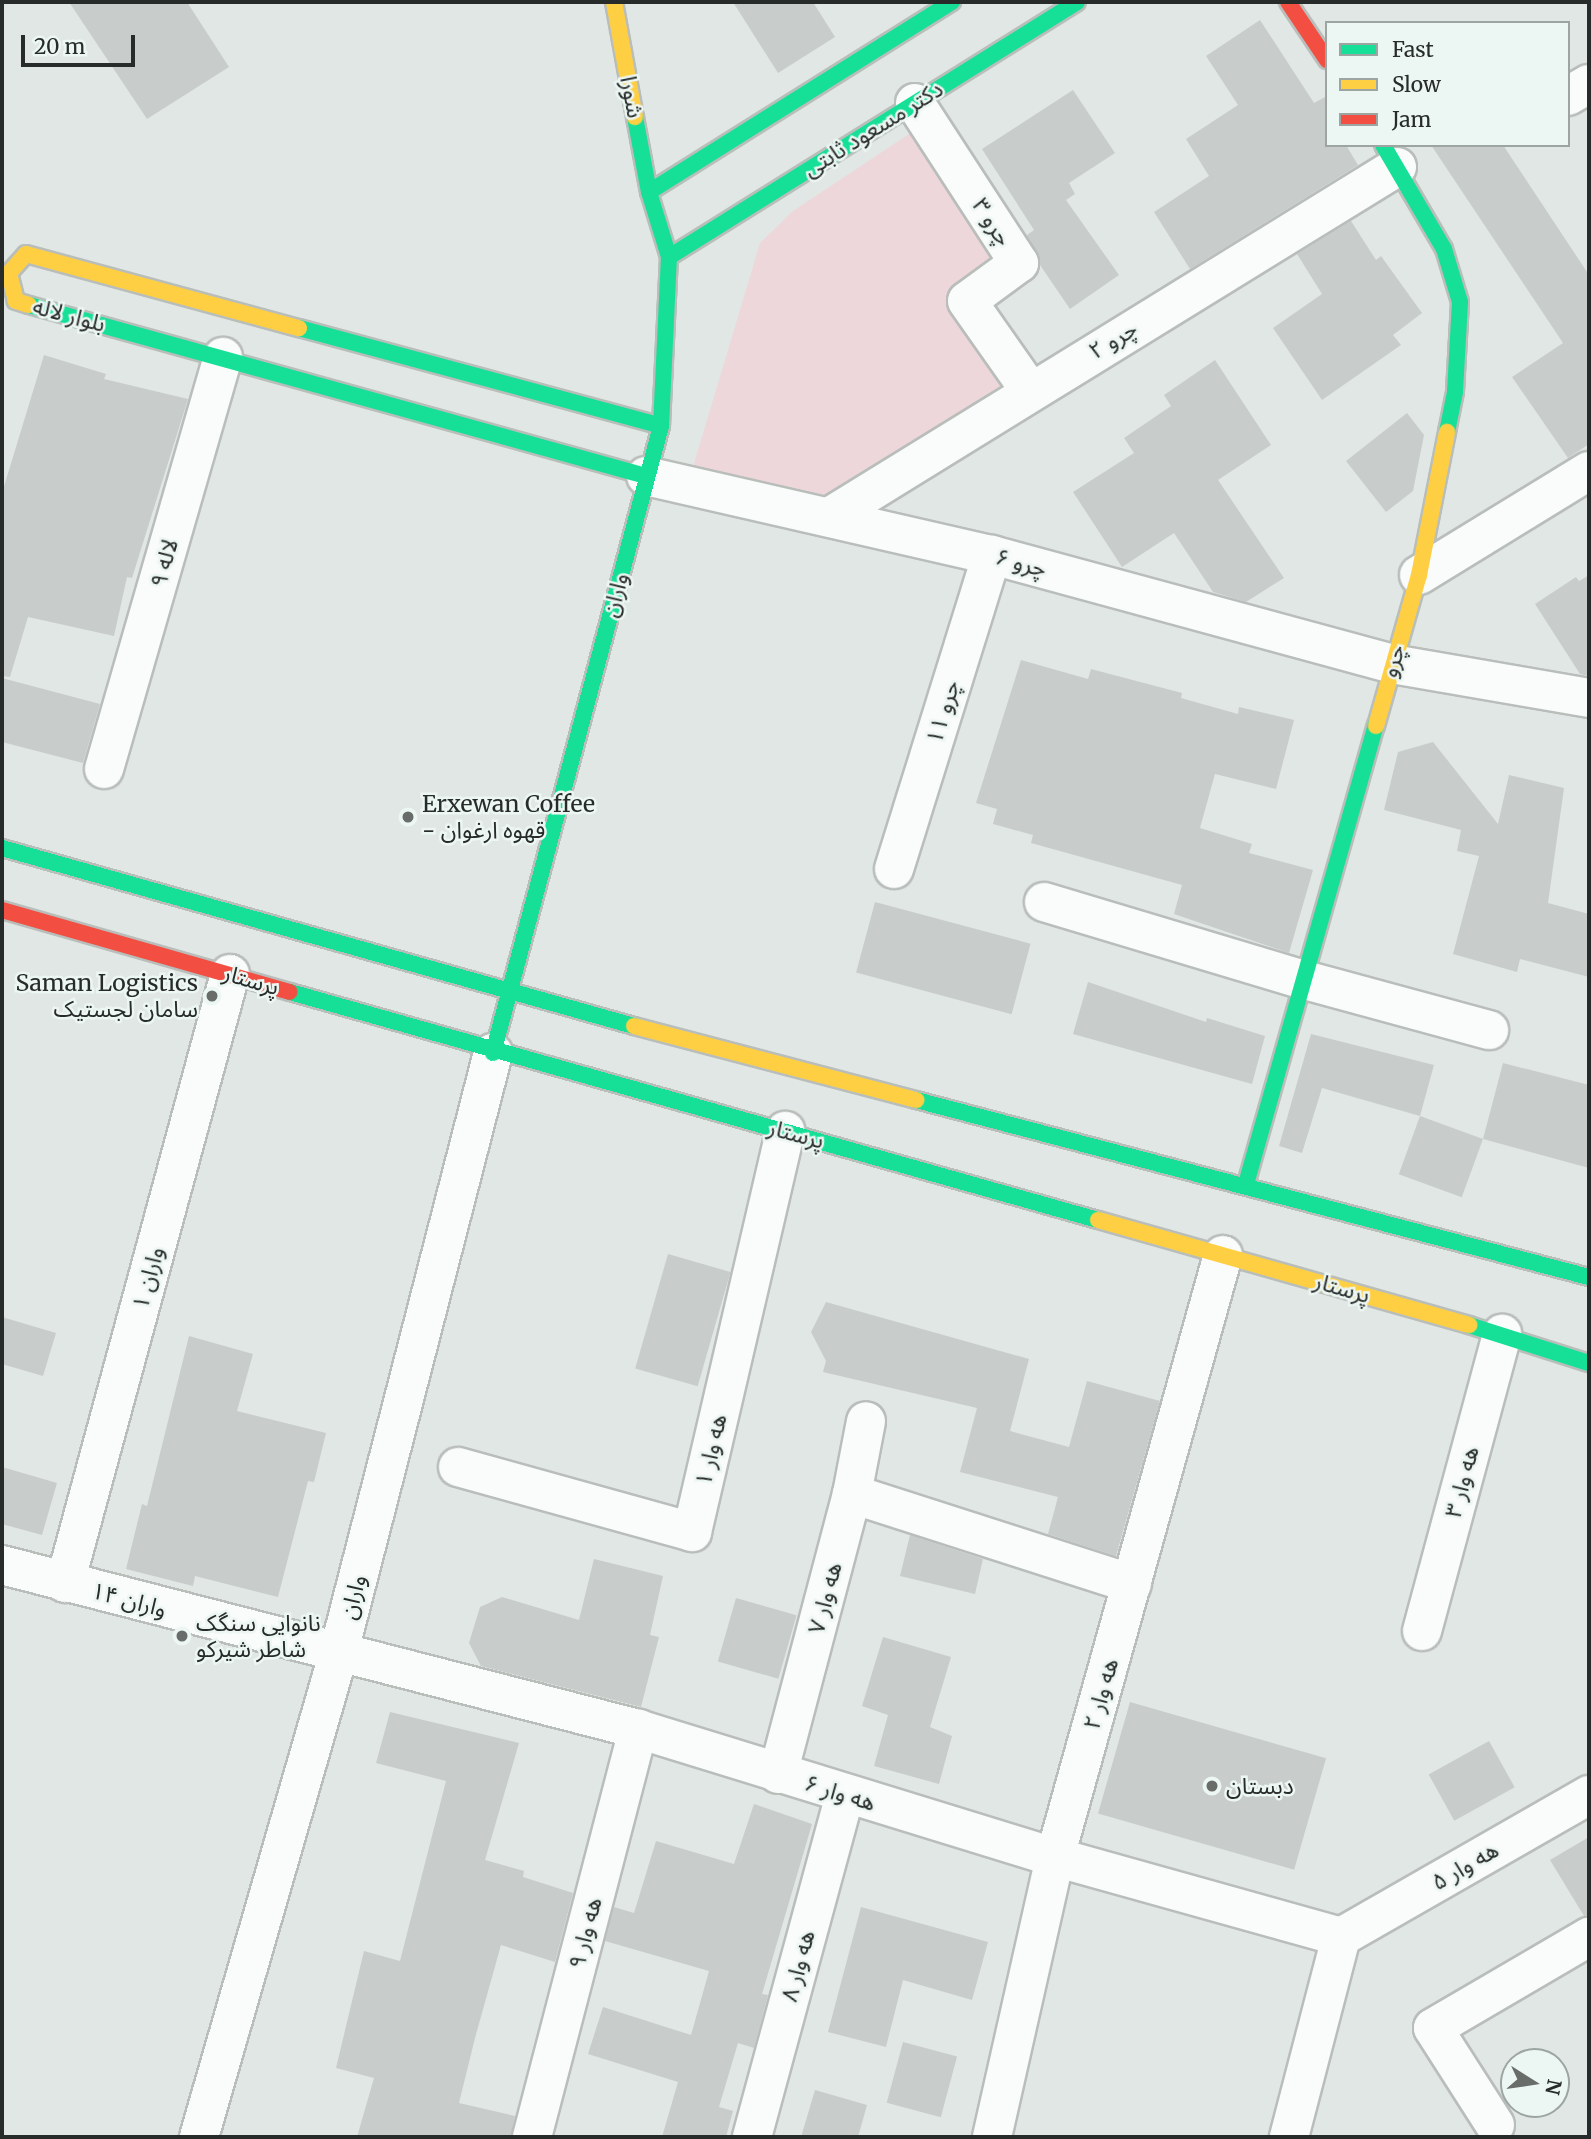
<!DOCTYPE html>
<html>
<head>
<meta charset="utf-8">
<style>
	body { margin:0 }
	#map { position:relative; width:1591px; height:2139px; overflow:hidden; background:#e1e7e4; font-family:Merriweather,"Noto Sans Arabic",serif }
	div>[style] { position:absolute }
	.green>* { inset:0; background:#eed7db }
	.building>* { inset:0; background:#c8cdcb; transform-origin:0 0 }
	.roads { filter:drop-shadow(2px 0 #b9bebb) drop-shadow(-2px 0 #b9bebb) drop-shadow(0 2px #b9bebb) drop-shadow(0 -2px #b9bebb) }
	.street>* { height:38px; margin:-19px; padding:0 19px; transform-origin:19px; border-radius:19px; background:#fafbfb }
	.fast>* { height:16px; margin:-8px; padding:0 8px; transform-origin:8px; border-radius:8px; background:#16e098 }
	.slow>* { height:16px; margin:-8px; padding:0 8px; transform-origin:8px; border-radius:8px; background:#ffcf43 }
	.jam>* { height:16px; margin:-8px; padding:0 8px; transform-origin:8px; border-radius:8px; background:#f24e42 }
	.dots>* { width:19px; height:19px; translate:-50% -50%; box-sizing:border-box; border:4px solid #ecf6f2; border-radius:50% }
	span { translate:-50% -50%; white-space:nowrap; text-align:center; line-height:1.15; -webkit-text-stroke:5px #ecf6f2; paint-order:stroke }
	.street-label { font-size:23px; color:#272b29 }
	.poi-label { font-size:23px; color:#272b29 }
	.left { translate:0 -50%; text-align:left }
	.right { translate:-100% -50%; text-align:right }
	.frame { position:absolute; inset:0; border:4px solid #272b29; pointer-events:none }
	.legend { position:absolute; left:1325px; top:21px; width:245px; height:126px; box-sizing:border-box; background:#ecf6f2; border:2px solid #9da5a2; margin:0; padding:9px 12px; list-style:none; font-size:21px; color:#272b29 }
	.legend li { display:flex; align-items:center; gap:14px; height:35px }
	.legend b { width:35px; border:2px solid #9da5a2 }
	.north { position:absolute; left:1500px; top:2048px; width:70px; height:70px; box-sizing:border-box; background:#ecf6f2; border:2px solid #9da5a2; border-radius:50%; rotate:102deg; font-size:19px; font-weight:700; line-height:28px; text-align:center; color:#272b29 }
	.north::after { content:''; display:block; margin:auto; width:24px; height:32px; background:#686d6a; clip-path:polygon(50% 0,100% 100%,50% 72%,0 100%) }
	.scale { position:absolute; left:21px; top:35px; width:114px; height:32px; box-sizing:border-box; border:4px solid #272b29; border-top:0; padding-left:9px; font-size:21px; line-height:24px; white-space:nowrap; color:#272b29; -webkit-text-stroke:5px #ecf6f2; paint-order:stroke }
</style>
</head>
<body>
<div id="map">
	<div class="green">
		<div style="clip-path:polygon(912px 132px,1000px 261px,949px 304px,1008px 382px,829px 499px,693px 467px,760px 243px,793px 211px)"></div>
	</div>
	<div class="building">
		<div style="clip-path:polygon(69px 2px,187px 2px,229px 67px,147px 119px)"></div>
		<div style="clip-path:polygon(733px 2px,813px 2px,835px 37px,778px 73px)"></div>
		<div style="clip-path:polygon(1260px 20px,1314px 103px,1327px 96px,1327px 145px,1346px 145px,1358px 165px,1190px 269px,1154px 212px,1209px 176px,1186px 139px,1238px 105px,1206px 56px)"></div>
		<div style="clip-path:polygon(1073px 90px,1115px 153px,1069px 183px,1075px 194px,1066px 200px,1119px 275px,1070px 309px,1040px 265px,1027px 235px,1034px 230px,982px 149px)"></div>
		<div style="clip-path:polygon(1431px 145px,1503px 145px,1589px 275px,1589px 444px,1568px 458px,1512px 377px,1563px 343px)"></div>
		<div style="clip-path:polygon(1351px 221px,1376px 260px,1381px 256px,1422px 313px,1393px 335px,1401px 345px,1322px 400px,1273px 328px,1322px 294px,1297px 254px)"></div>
		<div style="clip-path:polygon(44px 355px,106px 374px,104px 379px,188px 399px,132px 578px,127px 577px,114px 636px,28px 617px,10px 677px,2px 676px,2px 493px)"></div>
		<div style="clip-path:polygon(1215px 360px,1271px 445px,1218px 480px,1284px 578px,1246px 602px,1213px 592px,1174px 533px,1122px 567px,1073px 492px,1134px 453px,1124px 438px,1171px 406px,1164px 395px)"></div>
		<div style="clip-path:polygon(1407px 413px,1424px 435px,1413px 491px,1386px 512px,1346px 461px)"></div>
		<div style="clip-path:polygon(1589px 575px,1589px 676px,1580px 674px,1535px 604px,1576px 577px,1579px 581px)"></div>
		<div style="clip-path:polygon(1021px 660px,1088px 679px,1091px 669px,1182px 693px,1181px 698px,1238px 714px,1239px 707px,1294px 720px,1276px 789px,1215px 774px,1200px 828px,1252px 844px,1249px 853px,1313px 870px,1289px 953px,1174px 914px,1182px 885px,1031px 843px,1033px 835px,993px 824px,997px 809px,976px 803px)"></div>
		<div style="clip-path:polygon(2px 678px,100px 704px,83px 763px,2px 742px)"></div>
		<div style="clip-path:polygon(1433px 742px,1498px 824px,1509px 775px,1564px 788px,1548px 903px,1589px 914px,1589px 977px,1520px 959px,1517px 972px,1453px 954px,1479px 856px,1457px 851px,1461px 830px,1384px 810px,1398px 752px)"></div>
		<div style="left:875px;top:902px;width:161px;height:73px;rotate:15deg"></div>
		<div style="clip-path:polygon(1088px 982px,1206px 1022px,1207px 1018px,1265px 1036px,1252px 1084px,1073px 1034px)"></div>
		<div style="clip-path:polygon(1311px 1034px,1434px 1065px,1420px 1116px,1322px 1088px,1302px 1153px,1279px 1146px)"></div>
		<div style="clip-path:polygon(1503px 1063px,1589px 1085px,1589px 1168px,1483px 1139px)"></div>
		<div style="left:1420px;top:1116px;width:67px;height:62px;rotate:20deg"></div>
		<div style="left:668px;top:1254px;width:65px;height:119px;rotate:16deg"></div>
		<div style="clip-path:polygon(826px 1302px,1029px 1359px,1010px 1431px,1069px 1447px,1087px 1381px,1160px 1401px,1116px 1556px,1048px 1534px,1058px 1497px,960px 1472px,977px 1408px,823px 1372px,826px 1361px,811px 1332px)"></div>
		<div style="clip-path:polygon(2px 1317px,56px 1333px,43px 1376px,2px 1364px)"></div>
		<div style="clip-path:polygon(189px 1336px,253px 1354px,237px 1411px,326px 1433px,314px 1482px,308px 1481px,278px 1597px,195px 1576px,193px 1586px,126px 1569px,142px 1504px,147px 1506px)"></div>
		<div style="clip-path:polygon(2px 1467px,57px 1483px,42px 1535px,2px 1524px)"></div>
		<div style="clip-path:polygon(910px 1535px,983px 1559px,975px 1594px,900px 1576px)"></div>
		<div style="clip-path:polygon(594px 1559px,663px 1576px,650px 1635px,659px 1637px,641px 1707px,481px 1666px,469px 1643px,480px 1607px,502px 1597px,579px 1620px)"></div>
		<div style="left:736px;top:1598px;width:63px;height:66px;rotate:16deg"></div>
		<div style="clip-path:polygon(883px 1637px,951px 1657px,930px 1727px,952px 1736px,939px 1784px,874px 1766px,888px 1715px,862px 1706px)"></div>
		<div style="left:1130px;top:1702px;width:204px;height:116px;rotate:16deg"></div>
		<div style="clip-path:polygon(390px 1712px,519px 1743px,485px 1860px,524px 1871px,523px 1877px,573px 1893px,555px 1962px,501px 1945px,475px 2038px,459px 2103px,515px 2116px,511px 2137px,357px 2137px,374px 2078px,336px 2068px,364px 1951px,400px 1961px,446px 1781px,376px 1763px)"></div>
		<div style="left:1489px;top:1741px;width:53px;height:69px;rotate:61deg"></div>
		<div style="clip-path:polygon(754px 1804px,812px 1824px,762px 1994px,768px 1995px,754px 2048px,738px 2043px,719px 2107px,733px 2111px,726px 2137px,662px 2137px,678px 2082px,588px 2054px,603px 2007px,691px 2035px,709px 1971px,605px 1941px,614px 1907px,634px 1913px,656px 1841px,734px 1864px)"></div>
		<div style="clip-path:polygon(1589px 1837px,1589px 1915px,1584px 1916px,1550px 1860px)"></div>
		<div style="clip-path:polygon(861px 1907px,988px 1942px,972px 2000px,903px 1980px,886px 2047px,828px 2032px)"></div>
		<div style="left:903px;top:2042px;width:56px;height:63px;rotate:15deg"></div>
		<div style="clip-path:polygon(815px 2090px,867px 2105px,858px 2137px,801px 2137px)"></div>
	</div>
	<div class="roads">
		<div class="street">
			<div style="left:1568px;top:96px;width:24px;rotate:-30deg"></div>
			<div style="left:915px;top:103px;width:191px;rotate:57deg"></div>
			<div style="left:1019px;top:263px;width:64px;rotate:143.8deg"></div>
			<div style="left:967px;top:301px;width:111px;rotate:54.9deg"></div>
			<div style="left:646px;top:476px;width:355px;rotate:12.9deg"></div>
			<div style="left:992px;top:555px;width:415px;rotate:15.2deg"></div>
			<div style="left:1392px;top:664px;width:200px;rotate:9.8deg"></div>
			<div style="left:831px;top:516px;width:665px;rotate:-31.66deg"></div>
			<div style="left:1419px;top:575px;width:199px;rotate:-31.5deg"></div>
			<div style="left:104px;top:769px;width:429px;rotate:-73.9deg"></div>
			<div style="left:894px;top:869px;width:329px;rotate:-72.7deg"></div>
			<div style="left:1044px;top:902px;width:268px;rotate:16.7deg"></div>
			<div style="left:1301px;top:979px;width:195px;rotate:15.2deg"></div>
			<div style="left:458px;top:1467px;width:243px;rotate:15.5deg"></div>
			<div style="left:692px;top:1532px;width:412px;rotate:-76.9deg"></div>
			<div style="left:852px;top:1494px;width:294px;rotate:17.8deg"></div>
			<div style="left:2px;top:1565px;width:657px;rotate:14.46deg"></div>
			<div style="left:638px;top:1729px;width:436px;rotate:17.1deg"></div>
			<div style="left:1055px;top:1857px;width:297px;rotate:15.6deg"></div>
			<div style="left:65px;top:1583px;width:631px;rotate:-74.84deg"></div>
			<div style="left:1422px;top:1631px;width:308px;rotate:-74.9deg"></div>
			<div style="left:778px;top:1774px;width:290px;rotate:-75.2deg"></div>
			<div style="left:852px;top:1494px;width:74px;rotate:-79.1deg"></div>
			<div style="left:1341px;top:1937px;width:286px;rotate:-29.8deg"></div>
			<div style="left:1495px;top:2125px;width:115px;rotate:-122.6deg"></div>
			<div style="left:1433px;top:2028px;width:181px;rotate:-30.3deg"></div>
			<div style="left:199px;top:2137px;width:502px;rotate:-73.91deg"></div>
			<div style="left:338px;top:1655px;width:622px;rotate:-75.56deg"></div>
			<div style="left:532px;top:2137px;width:422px;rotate:-75.4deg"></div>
			<div style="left:752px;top:2137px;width:355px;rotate:-74.8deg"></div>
			<div style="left:992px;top:2137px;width:287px;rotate:-77.3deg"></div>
			<div style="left:1055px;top:1857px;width:625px;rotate:-74.41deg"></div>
			<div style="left:1289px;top:2137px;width:207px;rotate:-75.4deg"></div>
		</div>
		<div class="fast">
			<div style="left:1383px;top:145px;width:121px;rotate:59.6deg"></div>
			<div style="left:1444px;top:249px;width:55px;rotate:73.2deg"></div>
			<div style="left:1460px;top:302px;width:90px;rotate:93.2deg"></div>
			<div style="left:1455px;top:392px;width:41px;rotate:101.3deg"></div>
			<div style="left:649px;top:192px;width:358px;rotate:-32.1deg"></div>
			<div style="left:669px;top:257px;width:481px;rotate:-32deg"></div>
			<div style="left:29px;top:305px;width:640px;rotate:15.49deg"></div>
			<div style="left:299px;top:328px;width:375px;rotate:15.1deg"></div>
			<div style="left:2px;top:848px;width:657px;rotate:15.73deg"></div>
			<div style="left:290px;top:992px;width:840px;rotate:15.76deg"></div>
			<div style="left:493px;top:1053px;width:649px;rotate:-75deg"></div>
			<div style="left:661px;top:426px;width:169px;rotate:-87.3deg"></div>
			<div style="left:669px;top:257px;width:68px;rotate:-107.1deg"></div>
			<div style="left:649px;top:192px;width:76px;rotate:-100.6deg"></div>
			<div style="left:916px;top:1100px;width:696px;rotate:14.74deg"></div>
			<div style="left:1246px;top:1184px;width:476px;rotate:-74.2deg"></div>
			<div style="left:1469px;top:1325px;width:126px;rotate:17.6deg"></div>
		</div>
		<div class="slow">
			<div style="left:614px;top:2px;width:117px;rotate:79.7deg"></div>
			<div style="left:29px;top:305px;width:14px;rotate:-163deg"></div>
			<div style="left:16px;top:301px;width:29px;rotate:-104deg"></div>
			<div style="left:9px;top:273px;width:25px;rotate:-48deg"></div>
			<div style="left:26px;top:254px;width:283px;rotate:15.2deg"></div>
			<div style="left:1376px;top:726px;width:157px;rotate:-74.1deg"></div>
			<div style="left:1419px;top:575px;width:146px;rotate:-78.9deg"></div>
			<div style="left:634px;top:1026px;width:292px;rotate:14.7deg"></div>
			<div style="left:1098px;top:1220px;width:386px;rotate:15.8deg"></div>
		</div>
		<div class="jam">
			<div style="left:1288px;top:2px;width:70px;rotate:56.1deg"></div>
			<div style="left:2px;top:910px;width:299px;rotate:15.9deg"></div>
		</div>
	</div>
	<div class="dots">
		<div style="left:408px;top:817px;background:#686d6a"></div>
		<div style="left:212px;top:996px;background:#686d6a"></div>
		<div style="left:182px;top:1636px;background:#686d6a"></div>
		<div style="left:1212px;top:1786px;background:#686d6a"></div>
	</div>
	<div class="street-label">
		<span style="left:632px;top:97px;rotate:80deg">شورا</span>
		<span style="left:873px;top:129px;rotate:-32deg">دکتر مسعود ثابتی</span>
		<span style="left:992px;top:222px;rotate:57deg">چرو ۳</span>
		<span style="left:69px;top:315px;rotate:15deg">بلوار لاله</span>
		<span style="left:1113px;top:340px;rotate:-31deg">چرو ۲</span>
		<span style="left:164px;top:563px;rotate:-74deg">لاله ۹</span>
		<span style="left:1021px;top:563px;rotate:15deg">چرو ۶</span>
		<span style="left:615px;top:595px;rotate:-75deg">واران</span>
		<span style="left:1393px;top:661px;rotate:-73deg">چرو</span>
		<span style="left:943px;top:712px;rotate:-73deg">چرو ۱۱</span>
		<span style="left:251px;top:980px;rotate:16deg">پرستار</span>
		<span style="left:796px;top:1134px;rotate:15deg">پرستار</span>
		<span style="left:148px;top:1278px;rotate:-75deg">واران ۱</span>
		<span style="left:1342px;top:1288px;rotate:16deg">پرستار</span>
		<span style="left:711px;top:1450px;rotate:-77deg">هه وار ۱</span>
		<span style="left:1462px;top:1482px;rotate:-75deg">هه وار ۳</span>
		<span style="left:353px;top:1597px;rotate:-76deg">واران</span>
		<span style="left:825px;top:1598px;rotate:-75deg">هه وار ۷</span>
		<span style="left:129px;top:1600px;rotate:15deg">واران ۱۴</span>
		<span style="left:1101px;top:1694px;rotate:-74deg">هه وار ۲</span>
		<span style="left:840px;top:1793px;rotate:17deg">هه وار ۶</span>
		<span style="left:1465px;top:1866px;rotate:-30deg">هه وار ۵</span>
		<span style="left:585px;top:1933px;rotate:-75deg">هه وار ۹</span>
		<span style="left:798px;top:1966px;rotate:-75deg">هه وار ۸</span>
	</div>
	<div class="poi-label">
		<span class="left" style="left:422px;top:817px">Erxewan Coffee<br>- قهوه ارغوان</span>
		<span class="right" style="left:198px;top:996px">Saman Logistics<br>سامان لجستیک</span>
		<span class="left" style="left:196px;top:1636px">نانوایی سنگک<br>شاطر شیرکو</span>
		<span class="left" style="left:1226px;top:1786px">دبستان</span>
	</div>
	<div class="frame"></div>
	<ul class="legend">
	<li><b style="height:9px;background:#16e098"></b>Fast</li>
	<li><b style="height:9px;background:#ffcf43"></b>Slow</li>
	<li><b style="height:9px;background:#f24e42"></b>Jam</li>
	</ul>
	<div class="north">N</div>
	<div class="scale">20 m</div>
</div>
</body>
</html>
